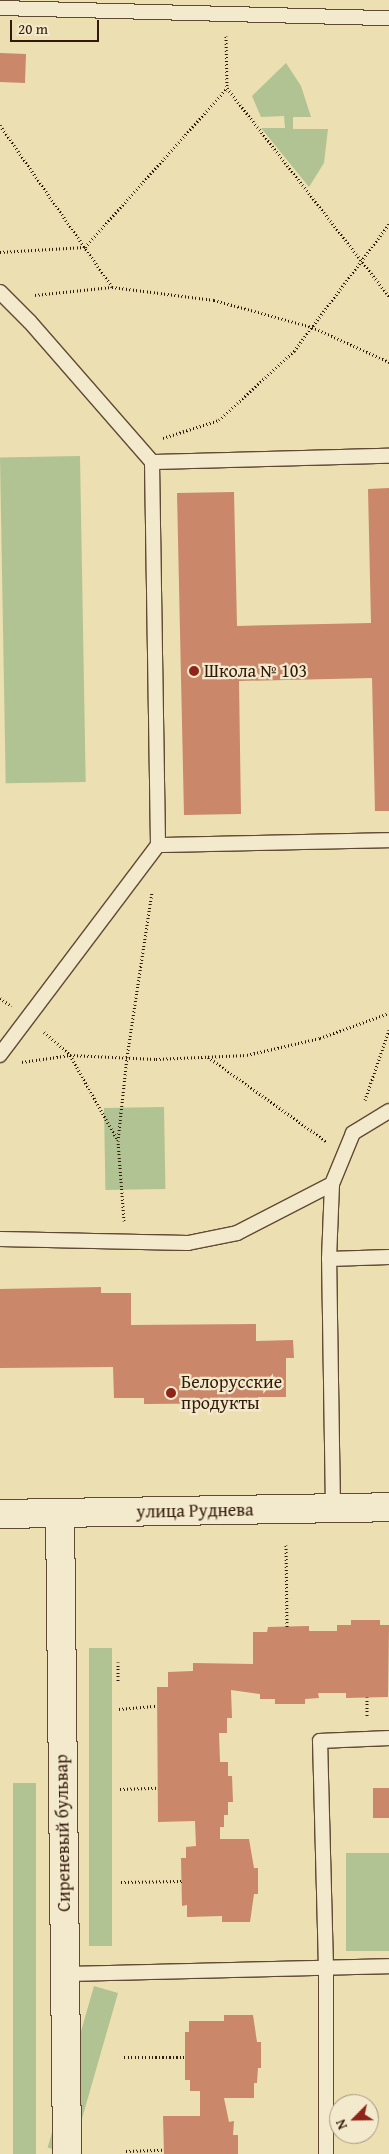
<!DOCTYPE html>
<html>
<head>
<meta charset="utf-8">
<style>
	body { margin:0 }
	#map { position:relative; width:389px; height:2154px; overflow:hidden; background:#ecdfb2; font-family:"Gentium Book Plus",serif }
	div>[style] { position:absolute }
	.green>* { inset:0; background:#b1c392; transform-origin:0 0 }
	.building>* { inset:0; background:#ca8769; transform-origin:0 0 }
	.path>* { height:3px; margin-top:-1.5px; transform-origin:0; background:repeating-linear-gradient(90deg,#33190a 0 1px,transparent 0 3.5px) }
	.roads { filter:drop-shadow(1px 0 #614a34) drop-shadow(-1px 0 #614a34) drop-shadow(0 1px #614a34) drop-shadow(0 -1px #614a34) }
	.lane>* { height:14px; margin:-7px; padding:0 7px; transform-origin:7px; border-radius:7px; background:#f3eacd }
	.street>* { height:28px; margin:-14px; padding:0 14px; transform-origin:14px; border-radius:14px; background:#f3eacd }
	.dots>* { width:14px; height:14px; translate:-50% -50%; box-sizing:border-box; border:2px solid #f3eacd; border-radius:50% }
	span { translate:-50% -50%; white-space:nowrap; text-align:center; line-height:1.15; -webkit-text-stroke:4.5px #f3eacd; paint-order:stroke }
	.poi-label { font-size:18px; color:#33190a }
	.left { translate:0 -50%; text-align:left }
	.street-label { font-size:18px; color:#33190a }
	.north { position:absolute; left:329px; top:2094px; width:50px; height:50px; box-sizing:border-box; background:#f3eacd; border:1px solid #a6967f; border-radius:50%; rotate:247deg; font-size:14px; font-weight:700; line-height:20px; text-align:center; color:#33190a }
	.north::after { content:''; display:block; margin:auto; width:18px; height:22px; background:#8f2418; clip-path:polygon(50% 0,100% 100%,50% 72%,0 100%) }
	.scale { position:absolute; left:10px; top:20px; width:89px; height:22px; box-sizing:border-box; border:2px solid #33190a; border-top:0; padding-left:6px; font-size:15px; line-height:18px; white-space:nowrap; color:#33190a; -webkit-text-stroke:4px #f3eacd; paint-order:stroke }
</style>
</head>
<body>
<div id="map">
	<div class="green">
		<div style="clip-path:polygon(286px 63px,301px 86px,311px 117px,293px 117px,293px 129px,328px 129px,324px 163px,309px 187px,261px 128px,285px 128px,284px 116px,261px 117px,252px 96px)"></div>
		<div style="left:80px;top:456px;width:326px;height:80px;rotate:89deg"></div>
		<div style="left:164px;top:1107px;width:82px;height:60px;rotate:89deg"></div>
		<div style="left:89px;top:1648px;width:23px;height:298px"></div>
		<div style="left:13px;top:1783px;width:23px;height:371px"></div>
		<div style="left:389px;top:1853px;width:98px;height:43px;rotate:90deg"></div>
		<div style="left:94px;top:1986px;width:25px;height:168px;rotate:16deg"></div>
	</div>
	<div class="building">
		<div style="left:0;top:53px;width:26px;height:29px;rotate:2deg"></div>
		<div style="clip-path:polygon(389px 488px,389px 811px,375px 811px,372px 678px,239px 681px,241px 814px,184px 815px,177px 493px,234px 492px,237px 626px,371px 623px,368px 489px)"></div>
		<div style="clip-path:polygon(101px 1287px,101px 1293px,131px 1293px,131px 1325px,256px 1324px,256px 1341px,293px 1340px,294px 1358px,286px 1358px,286px 1397px,258px 1397px,258px 1403px,144px 1404px,144px 1398px,114px 1398px,113px 1367px,0 1368px,0 1289px)"></div>
		<div style="clip-path:polygon(351px 1620px,380px 1620px,380px 1625px,389px 1625px,388px 1697px,346px 1698px,346px 1693px,318px 1693px,319px 1698px,305px 1699px,305px 1704px,275px 1704px,275px 1699px,260px 1699px,260px 1694px,231px 1690px,232px 1718px,227px 1718px,227px 1733px,219px 1733px,220px 1762px,228px 1762px,228px 1776px,232px 1776px,233px 1802px,228px 1802px,228px 1815px,224px 1815px,224px 1827px,220px 1827px,220px 1839px,249px 1839px,254px 1868px,258px 1868px,258px 1894px,254px 1894px,250px 1922px,222px 1922px,222px 1916px,187px 1917px,187px 1905px,182px 1906px,181px 1858px,186px 1858px,186px 1847px,196px 1846px,195px 1821px,158px 1822px,157px 1687px,168px 1687px,168px 1672px,193px 1671px,193px 1663px,253px 1664px,253px 1632px,267px 1632px,268px 1627px,309px 1626px,309px 1631px,337px 1631px,337px 1625px,351px 1625px)"></div>
		<div style="left:373px;top:1788px;width:16px;height:30px"></div>
		<div style="clip-path:polygon(224px 2015px,253px 2015px,257px 2042px,261px 2042px,261px 2068px,258px 2068px,257px 2083px,254px 2083px,254px 2098px,224px 2098px,229px 2122px,234px 2121px,233px 2135px,238px 2135px,238px 2154px,164px 2154px,163px 2116px,200px 2116px,200px 2091px,190px 2091px,190px 2080px,185px 2080px,185px 2032px,189px 2032px,189px 2021px,224px 2021px)"></div>
	</div>
	<div class="path">
		<div style="left:226px;top:36px;width:52px;rotate:88.9deg"></div>
		<div style="left:0;top:125px;width:197px;rotate:55.3deg"></div>
		<div style="left:0;top:252px;width:85px;rotate:-3.4deg"></div>
		<div style="left:85px;top:247px;width:213px;rotate:-48.2deg"></div>
		<div style="left:227px;top:88px;width:264px;rotate:52.1deg"></div>
		<div style="left:35px;top:295px;width:77px;rotate:-5.9deg"></div>
		<div style="left:112px;top:287px;width:103px;rotate:7.3deg"></div>
		<div style="left:214px;top:300px;width:102px;rotate:15.4deg"></div>
		<div style="left:312px;top:327px;width:85px;rotate:24.4deg"></div>
		<div style="left:163px;top:438px;width:59px;rotate:-17.8deg"></div>
		<div style="left:219px;top:420px;width:102px;rotate:-42.6deg"></div>
		<div style="left:294px;top:351px;width:159px;rotate:-53.2deg"></div>
		<div style="left:0;top:998px;width:14px;rotate:36deg"></div>
		<div style="left:44px;top:1032px;width:35px;rotate:41deg"></div>
		<div style="left:70px;top:1055px;width:98px;rotate:60.8deg"></div>
		<div style="left:208px;top:1057px;width:146px;rotate:35.5deg"></div>
		<div style="left:22px;top:1062px;width:49px;rotate:-8.3deg"></div>
		<div style="left:70px;top:1055px;width:86px;rotate:2.7deg"></div>
		<div style="left:156px;top:1059px;width:91px;rotate:-2.5deg"></div>
		<div style="left:247px;top:1055px;width:75px;rotate:-13.1deg"></div>
		<div style="left:320px;top:1038px;width:73px;rotate:-19.9deg"></div>
		<div style="left:365px;top:1100px;width:74px;rotate:-71.1deg"></div>
		<div style="left:124px;top:1221px;width:80px;rotate:-94.3deg"></div>
		<div style="left:118px;top:1141px;width:84px;rotate:-83.9deg"></div>
		<div style="left:127px;top:1057px;width:167px;rotate:-81.4deg"></div>
		<div style="left:286px;top:1545px;width:82px;rotate:89.3deg"></div>
		<div style="left:118px;top:1662px;width:19px;rotate:90deg"></div>
		<div style="left:367px;top:1697px;width:20px;rotate:90deg"></div>
		<div style="left:119px;top:1709px;width:38px;rotate:-5deg"></div>
		<div style="left:120px;top:1789px;width:38px;rotate:-2deg"></div>
		<div style="left:121px;top:1882px;width:61px;rotate:-0.9deg"></div>
		<div style="left:124px;top:2057px;width:61px"></div>
		<div style="left:126px;top:2151px;width:38px;rotate:-2deg"></div>
	</div>
	<div class="roads">
		<div class="lane">
			<div style="left:0;top:8px;width:389px;rotate:1.5deg"></div>
			<div style="left:0;top:292px;width:42px;rotate:45deg"></div>
			<div style="left:30px;top:322px;width:186px;rotate:48.9deg"></div>
			<div style="left:152px;top:462px;width:383px;rotate:89.1deg"></div>
			<div style="left:158px;top:845px;width:263px;rotate:127deg"></div>
			<div style="left:152px;top:462px;width:237px;rotate:-1.5deg"></div>
			<div style="left:158px;top:845px;width:231px;rotate:-1.2deg"></div>
			<div style="left:0;top:1239px;width:188px;rotate:1.2deg"></div>
			<div style="left:188px;top:1243px;width:50px;rotate:-11.5deg"></div>
			<div style="left:237px;top:1233px;width:107px;rotate:-27.3deg"></div>
			<div style="left:329px;top:1259px;width:60px;rotate:-1.9deg"></div>
			<div style="left:333px;top:1508px;width:249px;rotate:-90.9deg"></div>
			<div style="left:329px;top:1259px;width:75px;rotate:-87.7deg"></div>
			<div style="left:332px;top:1184px;width:55px;rotate:-67.6deg"></div>
			<div style="left:353px;top:1133px;width:42px;rotate:-31.4deg"></div>
			<div style="left:65px;top:1974px;width:324px;rotate:-1.4deg"></div>
			<div style="left:326px;top:2154px;width:186px;rotate:-90deg"></div>
			<div style="left:326px;top:1968px;width:227px;rotate:-91.5deg"></div>
			<div style="left:320px;top:1741px;width:69px;rotate:-2.5deg"></div>
		</div>
		<div class="street">
			<div style="left:60px;top:1513px;width:641px;rotate:89.37deg"></div>
			<div style="left:0;top:1514px;width:389px;rotate:-1deg"></div>
		</div>
	</div>
	<div class="dots">
		<div style="left:194px;top:671px;background:#8f2418"></div>
		<div style="left:171px;top:1393px;background:#8f2418"></div>
	</div>
	<div class="poi-label">
		<span class="left" style="left:204px;top:671px">Школа № 103</span>
		<span class="left" style="left:181px;top:1393px">Белорусские<br>продукты</span>
	</div>
	<div class="street-label">
		<span style="left:195px;top:1511px;rotate:-1deg">улица Руднева</span>
		<span style="left:63px;top:1833px;rotate:-91deg">Сиреневый бульвар</span>
	</div>
	<div class="north">N</div>
	<div class="scale">20 m</div>
</div>
</body>
</html>
